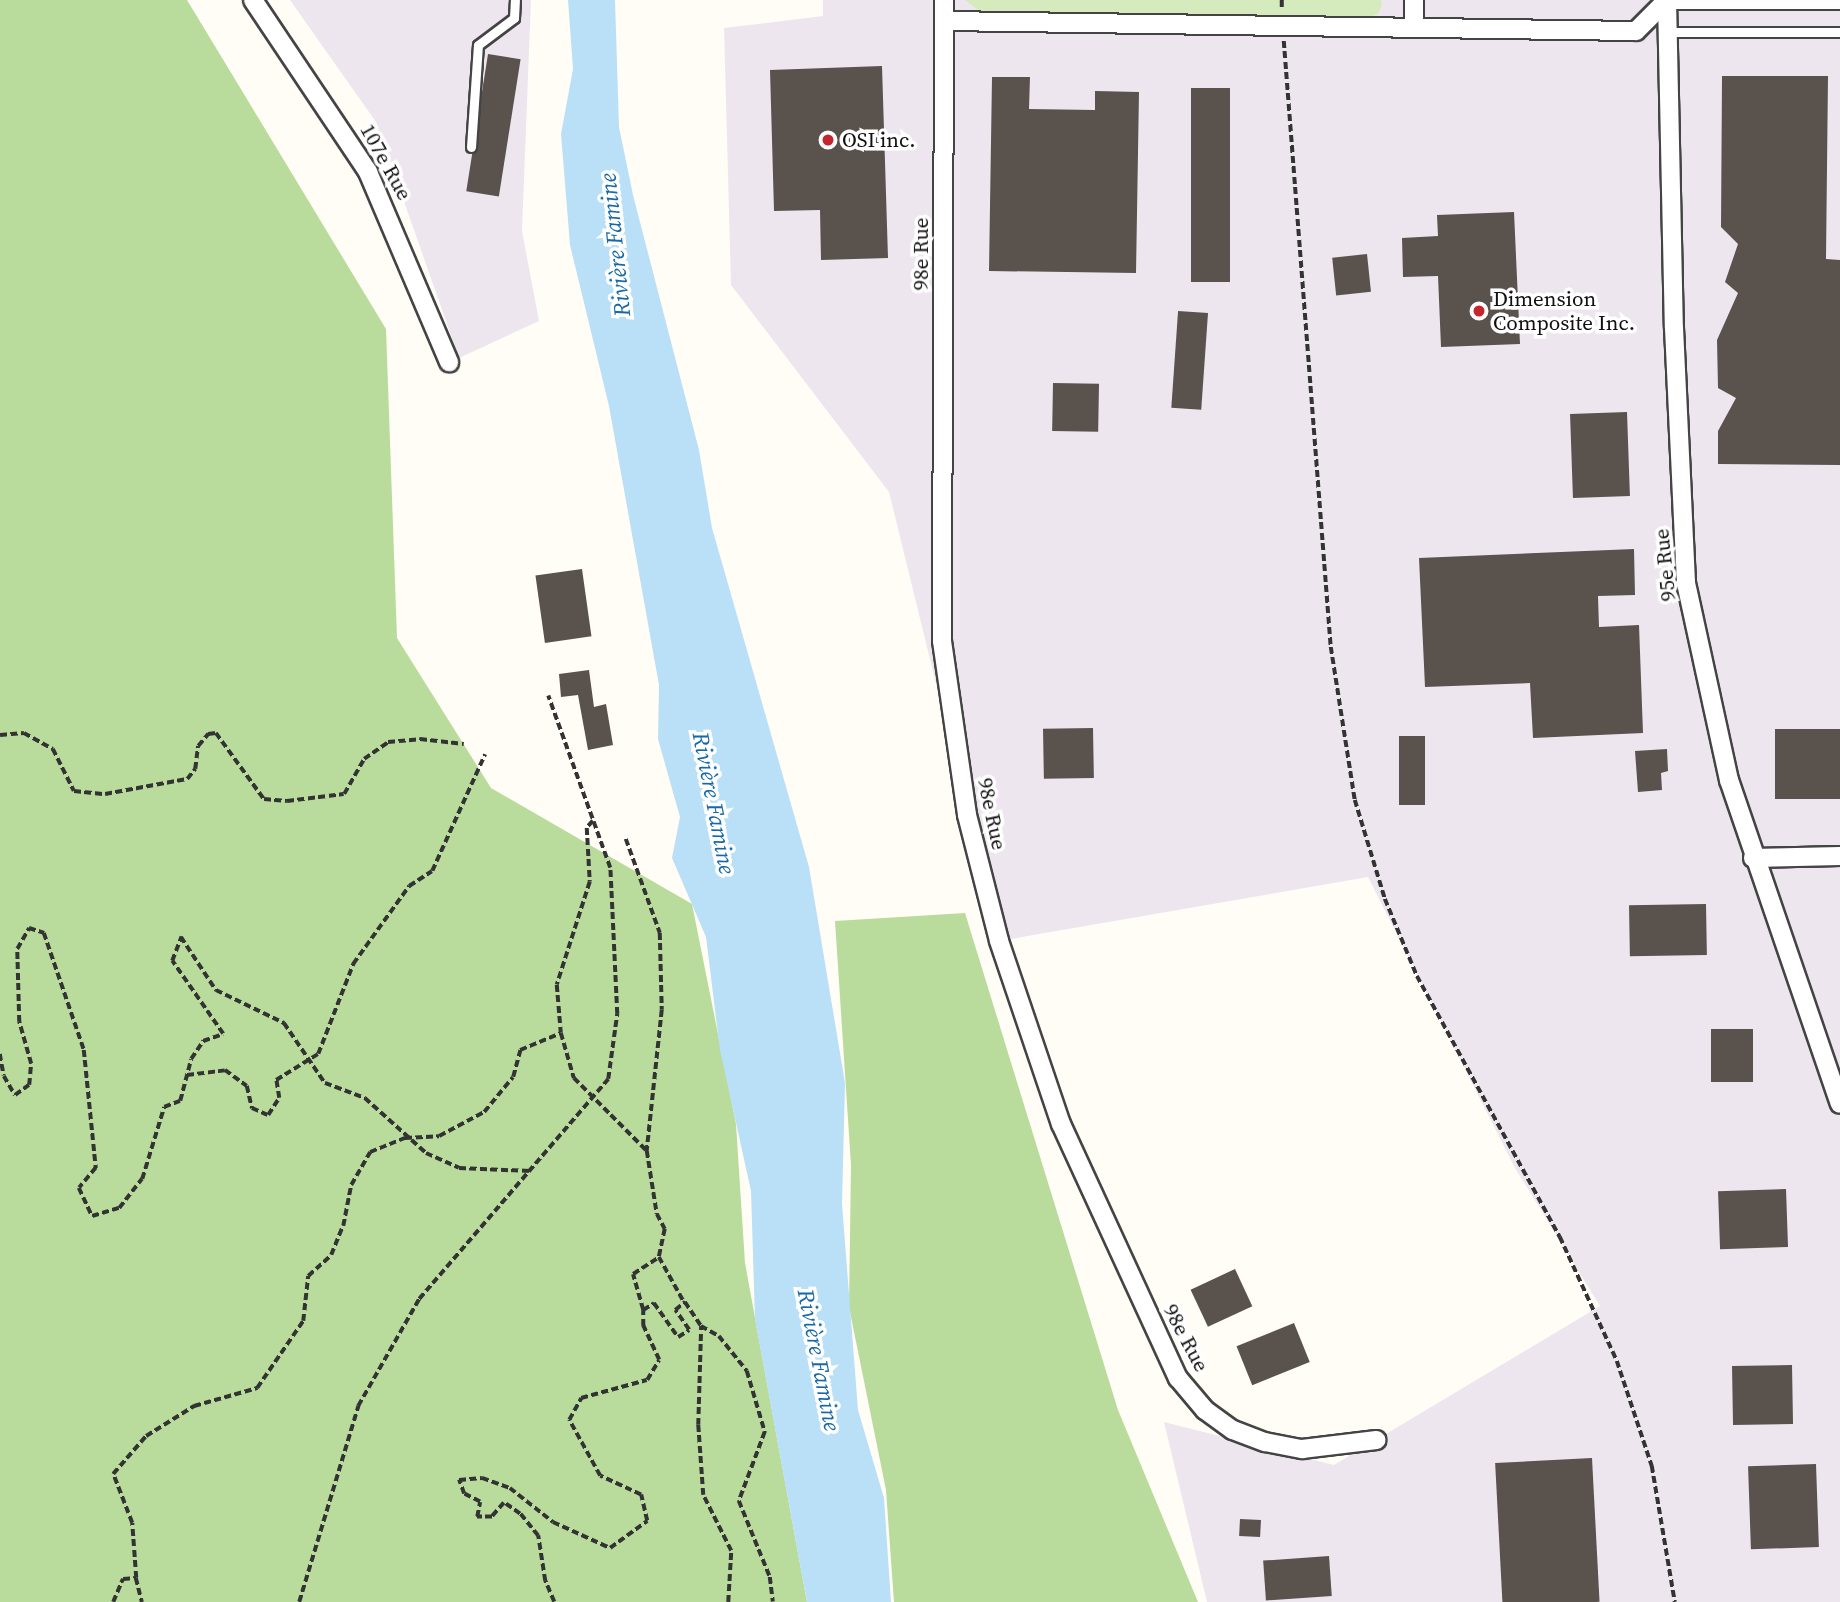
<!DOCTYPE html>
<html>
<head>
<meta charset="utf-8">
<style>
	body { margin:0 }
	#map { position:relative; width:1840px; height:1602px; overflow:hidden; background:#fffdf5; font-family:"Source Serif 4",serif }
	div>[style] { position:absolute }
	.industrial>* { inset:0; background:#eee6ef }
	.green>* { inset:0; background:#d5ebbd }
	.forest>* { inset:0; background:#b9dc9c }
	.water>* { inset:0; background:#b9e0f7 }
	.building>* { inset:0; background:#5a524d; transform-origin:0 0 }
	.path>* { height:3.5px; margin-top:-1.75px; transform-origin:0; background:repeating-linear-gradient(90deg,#333 0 7px,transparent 0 10.5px) }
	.roads { filter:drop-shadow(2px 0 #444) drop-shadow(-2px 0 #444) drop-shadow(0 2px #444) drop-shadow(0 -2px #444) }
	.service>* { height:9px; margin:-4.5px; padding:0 4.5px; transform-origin:4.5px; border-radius:4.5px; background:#fff }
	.minor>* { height:18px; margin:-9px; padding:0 9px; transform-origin:9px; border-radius:9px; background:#fff }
	.dots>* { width:19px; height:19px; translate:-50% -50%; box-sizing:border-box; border:4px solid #fff; border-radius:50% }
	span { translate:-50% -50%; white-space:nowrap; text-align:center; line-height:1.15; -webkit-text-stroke:7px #fff; paint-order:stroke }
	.poi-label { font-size:21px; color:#111 }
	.left { translate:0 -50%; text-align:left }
	.street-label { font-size:21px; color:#111 }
	.water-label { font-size:23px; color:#1768a6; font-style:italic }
</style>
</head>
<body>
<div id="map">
	<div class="industrial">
		<div style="clip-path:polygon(290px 0,531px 0,522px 231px,539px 321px,459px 358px,376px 122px)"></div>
		<div style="clip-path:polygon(823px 0,1840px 0,1840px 1602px,1207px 1602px,1164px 1422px,1334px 1465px,1600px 1306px,1515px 1168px,1368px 877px,999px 941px,889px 492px,731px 285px,724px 28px,823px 16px)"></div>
	</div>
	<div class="green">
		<div style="clip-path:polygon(965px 0,1381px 0,1382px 5px,1378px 14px,1365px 19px,979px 11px)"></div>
	</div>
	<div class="forest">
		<div style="clip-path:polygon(0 0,187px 0,386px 329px,397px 638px,491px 788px,692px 904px,736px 1124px,745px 1263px,807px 1602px,0 1602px)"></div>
		<div style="clip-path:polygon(965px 913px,1118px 1410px,1198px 1602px,894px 1602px,886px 1490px,849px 1307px,851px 1165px,835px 921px)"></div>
	</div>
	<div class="water">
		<div style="clip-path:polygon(568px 0,615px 0,619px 127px,633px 195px,699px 450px,712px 528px,809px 867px,845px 1083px,842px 1204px,858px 1410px,884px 1498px,891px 1602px,807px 1602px,755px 1319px,751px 1191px,720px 1050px,706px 937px,672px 858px,680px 817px,658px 739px,659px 685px,609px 406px,570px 245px,561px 134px,573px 69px)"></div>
	</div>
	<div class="building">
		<div style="left:488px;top:54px;width:33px;height:139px;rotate:9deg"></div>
		<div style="clip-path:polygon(882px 66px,888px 258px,821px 260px,820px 210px,774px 211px,770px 70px)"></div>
		<div style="clip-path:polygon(1722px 76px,1828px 76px,1826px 259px,1840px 260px,1840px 465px,1718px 464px,1718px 431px,1736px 398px,1718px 388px,1717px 340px,1738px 293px,1725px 282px,1738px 244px,1721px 227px)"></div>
		<div style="clip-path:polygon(992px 77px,1030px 77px,1029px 109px,1095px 110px,1095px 91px,1139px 92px,1136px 273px,989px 271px)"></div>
		<div style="left:1191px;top:88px;width:39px;height:194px"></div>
		<div style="clip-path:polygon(1514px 212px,1520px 344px,1441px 347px,1438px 276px,1403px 277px,1402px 238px,1438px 236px,1437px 215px)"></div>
		<div style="left:1367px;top:254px;width:38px;height:35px;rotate:84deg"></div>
		<div style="left:1208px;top:313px;width:97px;height:30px;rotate:94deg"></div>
		<div style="left:1053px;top:383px;width:46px;height:48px;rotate:1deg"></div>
		<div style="left:1627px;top:412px;width:84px;height:57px;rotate:88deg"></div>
		<div style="clip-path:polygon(1634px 549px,1635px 595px,1598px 596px,1599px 627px,1639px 625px,1643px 733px,1533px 738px,1530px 683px,1425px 687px,1419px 558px)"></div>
		<div style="left:582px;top:569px;width:68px;height:47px;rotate:82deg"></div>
		<div style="clip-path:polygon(589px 670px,594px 707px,606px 704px,613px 745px,588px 750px,578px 695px,561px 697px,559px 674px)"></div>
		<div style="left:1093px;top:728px;width:50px;height:50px;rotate:89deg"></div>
		<div style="left:1775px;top:729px;width:65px;height:70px"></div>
		<div style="left:1399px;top:736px;width:26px;height:69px"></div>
		<div style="clip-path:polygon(1667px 749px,1668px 771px,1661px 773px,1662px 790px,1638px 792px,1635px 751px)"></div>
		<div style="left:1706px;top:904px;width:51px;height:77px;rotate:89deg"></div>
		<div style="left:1711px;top:1029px;width:42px;height:53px"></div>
		<div style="left:1786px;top:1189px;width:58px;height:68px;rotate:88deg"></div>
		<div style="left:1235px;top:1269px;width:41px;height:49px;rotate:65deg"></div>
		<div style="left:1294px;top:1323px;width:42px;height:62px;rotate:68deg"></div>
		<div style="left:1792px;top:1365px;width:59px;height:60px;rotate:89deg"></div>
		<div style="left:1592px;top:1458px;width:144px;height:97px;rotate:87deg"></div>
		<div style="left:1816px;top:1464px;width:83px;height:68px;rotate:88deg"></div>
		<div style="left:1240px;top:1519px;width:21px;height:17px;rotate:3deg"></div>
		<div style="left:1329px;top:1556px;width:40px;height:66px;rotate:86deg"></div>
	</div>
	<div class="path">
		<div style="left:1282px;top:0;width:9px;rotate:90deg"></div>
		<div style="left:1284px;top:41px;width:608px;rotate:85.57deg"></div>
		<div style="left:1331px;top:647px;width:155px;rotate:81.1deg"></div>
		<div style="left:1355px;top:800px;width:103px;rotate:73.1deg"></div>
		<div style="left:1385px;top:899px;width:83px;rotate:67.4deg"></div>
		<div style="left:1417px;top:976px;width:298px;rotate:61.3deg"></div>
		<div style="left:1560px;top:1237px;width:136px;rotate:65.3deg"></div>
		<div style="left:1617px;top:1361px;width:111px;rotate:71.6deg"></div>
		<div style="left:1652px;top:1466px;width:138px;rotate:80.4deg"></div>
		<div style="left:0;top:735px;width:24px;rotate:-5deg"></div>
		<div style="left:24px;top:733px;width:33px;rotate:29deg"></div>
		<div style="left:53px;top:749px;width:47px;rotate:63.4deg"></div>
		<div style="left:74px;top:791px;width:31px;rotate:6deg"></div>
		<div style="left:105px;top:794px;width:83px;rotate:-10.4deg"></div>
		<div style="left:187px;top:779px;width:13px;rotate:-51deg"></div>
		<div style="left:195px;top:769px;width:23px;rotate:-83deg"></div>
		<div style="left:198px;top:746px;width:16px;rotate:-50deg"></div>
		<div style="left:208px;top:734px;width:8px;rotate:-7deg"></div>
		<div style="left:216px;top:733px;width:82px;rotate:54deg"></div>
		<div style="left:264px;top:799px;width:23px;rotate:5deg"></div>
		<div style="left:287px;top:801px;width:57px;rotate:-7deg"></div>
		<div style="left:344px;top:794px;width:40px;rotate:-60.3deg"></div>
		<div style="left:364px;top:759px;width:29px;rotate:-35deg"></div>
		<div style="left:388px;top:742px;width:32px;rotate:-5deg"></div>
		<div style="left:420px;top:739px;width:44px;rotate:6.5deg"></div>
		<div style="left:593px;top:821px;width:9px;rotate:131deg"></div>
		<div style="left:587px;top:828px;width:54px;rotate:86.8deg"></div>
		<div style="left:590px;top:882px;width:108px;rotate:107.8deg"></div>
		<div style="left:557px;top:985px;width:48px;rotate:85.2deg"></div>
		<div style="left:561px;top:1033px;width:47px;rotate:73.9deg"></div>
		<div style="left:574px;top:1078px;width:103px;rotate:45deg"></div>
		<div style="left:647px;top:1151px;width:64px;rotate:81deg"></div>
		<div style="left:657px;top:1214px;width:17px;rotate:62deg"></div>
		<div style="left:665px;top:1229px;width:29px;rotate:102deg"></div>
		<div style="left:626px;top:839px;width:100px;rotate:70.1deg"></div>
		<div style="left:660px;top:933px;width:77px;rotate:88.5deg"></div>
		<div style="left:662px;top:1010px;width:142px;rotate:96.1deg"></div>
		<div style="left:0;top:1054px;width:22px;rotate:80deg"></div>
		<div style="left:4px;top:1076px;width:22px;rotate:60deg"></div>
		<div style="left:15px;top:1095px;width:17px;rotate:-36deg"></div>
		<div style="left:29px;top:1085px;width:21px;rotate:-85deg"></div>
		<div style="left:31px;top:1064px;width:44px;rotate:-105.9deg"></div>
		<div style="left:19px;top:1022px;width:73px;rotate:-91.6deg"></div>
		<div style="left:17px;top:949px;width:24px;rotate:-60deg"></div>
		<div style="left:29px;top:928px;width:16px;rotate:18deg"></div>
		<div style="left:44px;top:933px;width:124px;rotate:71.1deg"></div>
		<div style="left:84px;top:1050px;width:119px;rotate:84.2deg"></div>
		<div style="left:96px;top:1168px;width:26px;rotate:130deg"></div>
		<div style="left:79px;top:1188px;width:31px;rotate:65deg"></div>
		<div style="left:92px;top:1216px;width:28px;rotate:-17deg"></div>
		<div style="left:119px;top:1208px;width:37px;rotate:-52deg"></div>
		<div style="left:142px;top:1179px;width:75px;rotate:-73deg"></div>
		<div style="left:164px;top:1107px;width:17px;rotate:-21deg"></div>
		<div style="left:180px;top:1101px;width:43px;rotate:-75.3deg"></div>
		<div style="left:191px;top:1059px;width:22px;rotate:-56deg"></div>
		<div style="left:203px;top:1041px;width:21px;rotate:-19deg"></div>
		<div style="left:223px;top:1034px;width:89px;rotate:-124.9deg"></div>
		<div style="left:172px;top:961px;width:26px;rotate:-69deg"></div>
		<div style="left:181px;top:937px;width:64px;rotate:56.6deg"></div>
		<div style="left:216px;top:990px;width:76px;rotate:25.9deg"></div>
		<div style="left:284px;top:1023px;width:73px;rotate:55.7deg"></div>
		<div style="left:325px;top:1083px;width:43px;rotate:20.6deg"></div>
		<div style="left:365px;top:1098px;width:82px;rotate:42deg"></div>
		<div style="left:426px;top:1153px;width:36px;rotate:24deg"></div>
		<div style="left:459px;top:1168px;width:72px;rotate:2.4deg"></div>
		<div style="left:187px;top:1075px;width:38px;rotate:-7deg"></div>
		<div style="left:225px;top:1070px;width:27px;rotate:36deg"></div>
		<div style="left:247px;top:1086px;width:23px;rotate:77deg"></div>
		<div style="left:252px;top:1108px;width:17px;rotate:24deg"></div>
		<div style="left:268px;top:1115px;width:20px;rotate:-57deg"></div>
		<div style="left:279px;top:1098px;width:18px;rotate:-99deg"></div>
		<div style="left:276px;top:1080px;width:49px;rotate:-31.8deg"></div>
		<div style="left:318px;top:1054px;width:97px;rotate:-68.7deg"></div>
		<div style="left:353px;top:964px;width:96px;rotate:-54.3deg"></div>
		<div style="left:409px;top:886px;width:27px;rotate:-33deg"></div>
		<div style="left:432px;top:871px;width:128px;rotate:-65.6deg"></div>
		<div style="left:643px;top:1310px;width:37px;rotate:-106deg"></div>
		<div style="left:633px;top:1274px;width:31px;rotate:-33deg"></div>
		<div style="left:659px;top:1257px;width:51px;rotate:60.9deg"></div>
		<div style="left:136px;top:1578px;width:55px;rotate:-94.2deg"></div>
		<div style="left:132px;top:1523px;width:53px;rotate:-111.2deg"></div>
		<div style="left:113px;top:1474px;width:50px;rotate:-49deg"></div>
		<div style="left:146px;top:1436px;width:57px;rotate:-32deg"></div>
		<div style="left:194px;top:1406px;width:66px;rotate:-15.9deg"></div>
		<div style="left:257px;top:1388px;width:81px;rotate:-55.5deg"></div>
		<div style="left:303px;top:1321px;width:45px;rotate:-83.7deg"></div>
		<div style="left:308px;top:1276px;width:31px;rotate:-42deg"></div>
		<div style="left:331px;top:1255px;width:31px;rotate:-68deg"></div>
		<div style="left:343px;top:1226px;width:42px;rotate:-79deg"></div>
		<div style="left:351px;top:1185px;width:38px;rotate:-60deg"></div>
		<div style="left:370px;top:1152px;width:38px;rotate:-22deg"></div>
		<div style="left:405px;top:1138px;width:34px;rotate:-3deg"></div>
		<div style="left:439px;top:1136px;width:51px;rotate:-28.1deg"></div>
		<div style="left:484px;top:1112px;width:45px;rotate:-50.4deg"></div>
		<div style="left:513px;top:1077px;width:28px;rotate:-75deg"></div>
		<div style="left:520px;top:1050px;width:44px;rotate:-22.5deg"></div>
		<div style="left:113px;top:1602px;width:25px;rotate:-67deg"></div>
		<div style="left:123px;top:1579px;width:13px;rotate:-4deg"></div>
		<div style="left:136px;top:1578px;width:25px;rotate:76deg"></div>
		<div style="left:299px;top:1602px;width:205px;rotate:-73.2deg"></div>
		<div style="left:358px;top:1406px;width:123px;rotate:-60.3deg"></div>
		<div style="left:419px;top:1299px;width:290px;rotate:-49.3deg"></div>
		<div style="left:608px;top:1079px;width:66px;rotate:-82.1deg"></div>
		<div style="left:617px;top:1014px;width:146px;rotate:-92.7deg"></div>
		<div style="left:610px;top:868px;width:183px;rotate:-109.8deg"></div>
		<div style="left:554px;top:1602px;width:23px;rotate:-113deg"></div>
		<div style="left:545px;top:1581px;width:46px;rotate:-98.8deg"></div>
		<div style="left:538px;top:1536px;width:28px;rotate:-129deg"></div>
		<div style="left:520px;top:1514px;width:19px;rotate:-145deg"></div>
		<div style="left:504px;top:1503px;width:18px;rotate:131deg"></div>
		<div style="left:492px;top:1517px;width:15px;rotate:180deg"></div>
		<div style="left:477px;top:1517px;width:15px;rotate:-79deg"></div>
		<div style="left:480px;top:1502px;width:18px;rotate:-153deg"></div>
		<div style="left:464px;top:1494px;width:15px;rotate:-110deg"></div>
		<div style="left:459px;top:1480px;width:23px;rotate:-5deg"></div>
		<div style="left:482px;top:1478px;width:30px;rotate:20deg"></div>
		<div style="left:510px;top:1488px;width:55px;rotate:38.3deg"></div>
		<div style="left:553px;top:1522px;width:63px;rotate:24.5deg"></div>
		<div style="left:610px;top:1548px;width:46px;rotate:-36.1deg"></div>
		<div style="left:647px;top:1521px;width:27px;rotate:-103deg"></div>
		<div style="left:641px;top:1495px;width:45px;rotate:-155.1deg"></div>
		<div style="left:600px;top:1476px;width:64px;rotate:-119deg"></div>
		<div style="left:569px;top:1420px;width:25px;rotate:-61deg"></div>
		<div style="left:581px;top:1398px;width:68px;rotate:-15.3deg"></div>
		<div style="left:647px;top:1380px;width:23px;rotate:-59deg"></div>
		<div style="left:659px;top:1360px;width:38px;rotate:-115deg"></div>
		<div style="left:643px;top:1326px;width:16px;rotate:-90deg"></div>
		<div style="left:643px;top:1310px;width:13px;rotate:-32deg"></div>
		<div style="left:654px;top:1303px;width:42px;rotate:54.8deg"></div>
		<div style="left:678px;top:1337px;width:13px;rotate:-32deg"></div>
		<div style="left:689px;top:1330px;width:24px;rotate:-125deg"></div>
		<div style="left:675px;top:1310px;width:13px;rotate:-39deg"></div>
		<div style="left:685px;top:1302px;width:29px;rotate:56deg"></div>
		<div style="left:728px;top:1602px;width:51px;rotate:-86.6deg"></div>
		<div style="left:731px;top:1551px;width:63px;rotate:-116.6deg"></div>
		<div style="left:703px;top:1495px;width:70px;rotate:-94.1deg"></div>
		<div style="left:698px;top:1425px;width:99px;rotate:-88.3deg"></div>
		<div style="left:701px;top:1326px;width:21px;rotate:29deg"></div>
		<div style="left:719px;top:1336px;width:45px;rotate:51.3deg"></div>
		<div style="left:747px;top:1371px;width:64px;rotate:73.6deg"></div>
		<div style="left:765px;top:1432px;width:74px;rotate:110.6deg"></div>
		<div style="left:739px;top:1501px;width:82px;rotate:67.8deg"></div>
		<div style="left:770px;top:1577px;width:25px;rotate:83deg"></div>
	</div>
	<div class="roads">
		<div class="service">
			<div style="left:1667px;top:32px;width:173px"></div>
			<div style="left:471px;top:147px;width:102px;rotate:-86.1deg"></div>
			<div style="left:478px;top:45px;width:45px;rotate:-36.9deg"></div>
			<div style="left:514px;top:18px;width:18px;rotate:-87deg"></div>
		</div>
		<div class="minor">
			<div style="left:253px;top:0;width:207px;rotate:56.2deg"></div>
			<div style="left:368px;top:172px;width:207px;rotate:66.9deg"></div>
			<div style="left:944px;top:0;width:641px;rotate:90.18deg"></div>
			<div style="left:942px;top:641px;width:176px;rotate:81.8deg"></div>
			<div style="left:967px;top:815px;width:130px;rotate:75.7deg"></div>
			<div style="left:999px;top:941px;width:193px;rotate:71.3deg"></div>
			<div style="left:1061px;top:1124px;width:280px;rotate:65.3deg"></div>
			<div style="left:1178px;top:1378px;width:42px;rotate:49.8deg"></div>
			<div style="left:1205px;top:1410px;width:34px;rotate:36deg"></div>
			<div style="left:1233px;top:1430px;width:34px;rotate:21deg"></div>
			<div style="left:1265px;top:1442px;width:38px;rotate:11deg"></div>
			<div style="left:1302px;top:1449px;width:75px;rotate:-6.9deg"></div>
			<div style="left:1666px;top:0;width:174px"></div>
			<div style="left:1667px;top:0;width:328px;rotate:88.8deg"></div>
			<div style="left:1674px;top:328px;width:255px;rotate:87.3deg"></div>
			<div style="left:1686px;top:583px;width:202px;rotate:77.7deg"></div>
			<div style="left:1729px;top:780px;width:342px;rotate:71.1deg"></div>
			<div style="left:944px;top:21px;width:692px;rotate:0.83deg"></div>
			<div style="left:1636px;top:31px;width:44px;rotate:-45deg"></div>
			<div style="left:1414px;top:26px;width:26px;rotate:-90deg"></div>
			<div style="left:1753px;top:858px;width:87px;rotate:-1.3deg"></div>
		</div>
	</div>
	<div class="dots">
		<div style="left:828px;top:140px;background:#c4262e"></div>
		<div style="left:1479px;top:311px;background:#c4262e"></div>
	</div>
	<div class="poi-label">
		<span class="left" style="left:842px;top:140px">OSI inc.</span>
		<span class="left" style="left:1493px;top:311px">Dimension<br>Composite Inc.</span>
	</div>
	<div class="street-label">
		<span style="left:386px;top:162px;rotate:61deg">107e Rue</span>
		<span style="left:921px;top:254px;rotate:-90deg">98e Rue</span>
		<span style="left:1665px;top:565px;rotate:-96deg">95e Rue</span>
		<span style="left:992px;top:814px;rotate:78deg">98e Rue</span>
		<span style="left:1186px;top:1338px;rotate:62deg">98e Rue</span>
	</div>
	<div class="water-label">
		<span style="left:615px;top:245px;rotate:-96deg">Rivière Famine</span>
		<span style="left:714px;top:803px;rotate:79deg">Rivière Famine</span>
		<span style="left:819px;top:1360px;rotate:79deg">Rivière Famine</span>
	</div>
</div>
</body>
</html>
